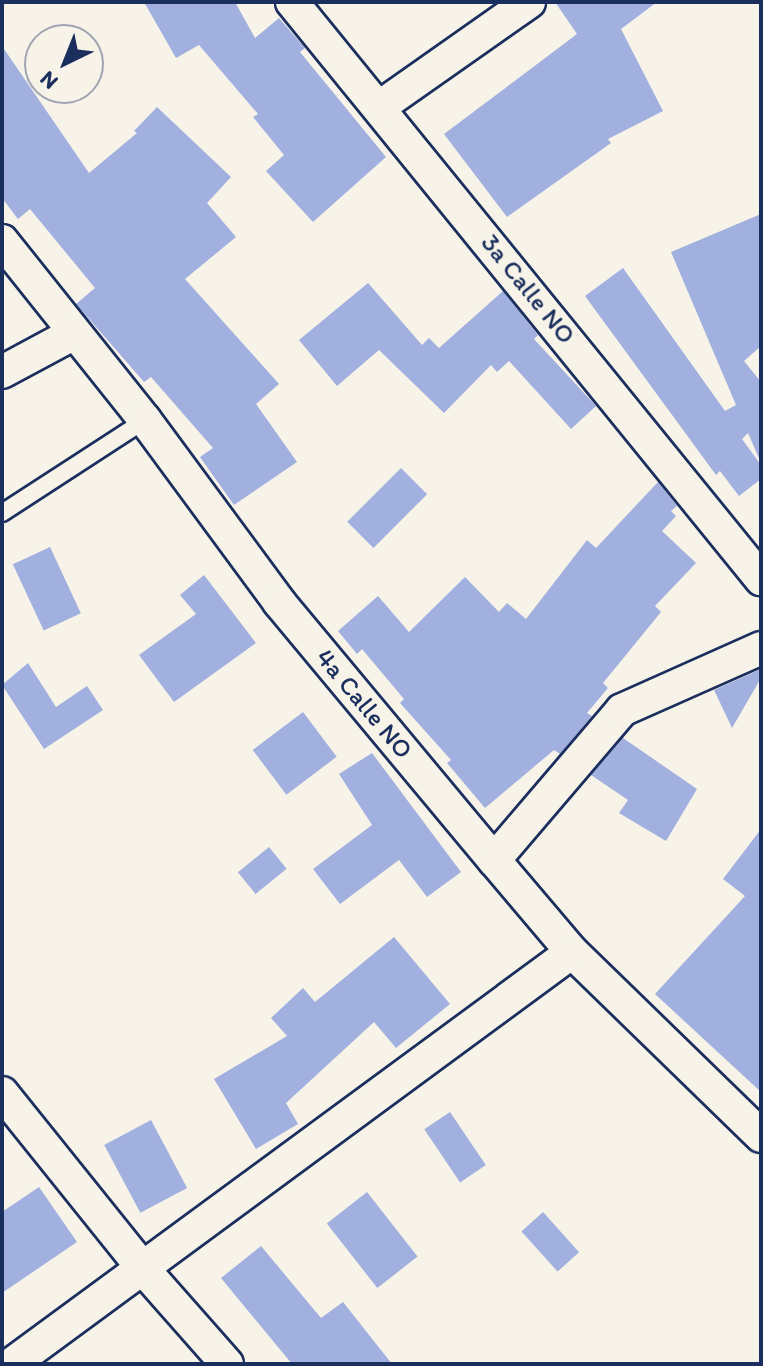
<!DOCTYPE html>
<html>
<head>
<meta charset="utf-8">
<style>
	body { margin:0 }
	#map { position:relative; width:763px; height:1366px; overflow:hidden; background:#f7f3e8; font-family:Itim,sans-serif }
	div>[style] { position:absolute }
	.building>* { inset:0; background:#a1b0df; transform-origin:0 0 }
	.roads { filter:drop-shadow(2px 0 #1b2f5e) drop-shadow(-2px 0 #1b2f5e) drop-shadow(0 2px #1b2f5e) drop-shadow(0 -2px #1b2f5e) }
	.service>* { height:16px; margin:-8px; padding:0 8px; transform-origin:8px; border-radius:8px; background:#f7f3e8 }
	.minor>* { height:32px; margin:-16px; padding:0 16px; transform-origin:16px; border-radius:16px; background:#f7f3e8 }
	span { translate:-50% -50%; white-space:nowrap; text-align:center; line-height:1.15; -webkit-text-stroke:6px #f7f3e8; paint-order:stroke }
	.street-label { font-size:26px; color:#1b2f5e }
	.frame { position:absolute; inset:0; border:4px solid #1b2f5e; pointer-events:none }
	.north { position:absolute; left:24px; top:24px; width:80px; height:80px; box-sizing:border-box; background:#f7f3e8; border:2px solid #9fa5b1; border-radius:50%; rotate:223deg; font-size:22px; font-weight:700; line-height:32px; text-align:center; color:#1b2f5e }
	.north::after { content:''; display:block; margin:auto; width:28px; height:36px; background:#1b2f5e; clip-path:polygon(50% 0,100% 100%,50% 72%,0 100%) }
</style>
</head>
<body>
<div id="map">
	<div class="building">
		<div style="clip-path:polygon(144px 2px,235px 2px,255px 38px,279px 18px,305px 48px,300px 52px,386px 157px,313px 222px,266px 171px,284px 155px,253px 117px,258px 114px,199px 45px,176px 58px)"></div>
		<div style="clip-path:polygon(555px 2px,657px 2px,621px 29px,663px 111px,608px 139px,611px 143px,507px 217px,444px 134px,577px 34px)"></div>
		<div style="clip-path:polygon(2px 46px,89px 173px,137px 133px,134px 131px,157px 107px,231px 177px,207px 203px,236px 237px,185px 279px,279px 384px,256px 404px,297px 462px,234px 505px,200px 457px,213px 448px,151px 377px,144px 382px,76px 304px,95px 288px,30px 209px,18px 219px,2px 198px)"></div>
		<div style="clip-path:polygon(761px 214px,761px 346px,744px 361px,761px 382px,761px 463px,748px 433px,742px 439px,761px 465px,761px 479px,739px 496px,720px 471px,716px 475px,585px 296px,623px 268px,725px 411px,736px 405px,671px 252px)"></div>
		<div style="clip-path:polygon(368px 283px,422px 345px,429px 338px,439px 348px,503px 291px,538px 335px,534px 339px,596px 406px,571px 429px,509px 361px,497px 372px,491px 365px,444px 413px,379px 350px,337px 386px,299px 340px)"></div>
		<div style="left:401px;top:468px;width:37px;height:76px;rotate:45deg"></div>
		<div style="clip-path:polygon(658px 482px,677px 506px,671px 511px,676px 516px,662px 531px,696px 563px,655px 606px,661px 612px,603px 683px,608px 688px,587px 713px,592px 716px,560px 754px,554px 750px,485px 808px,447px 763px,451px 760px,400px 703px,404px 699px,362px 649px,357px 654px,338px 631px,378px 596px,409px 632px,465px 577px,499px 612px,507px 603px,526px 619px,587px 540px,596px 548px)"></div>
		<div style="left:50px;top:547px;width:73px;height:41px;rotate:65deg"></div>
		<div style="clip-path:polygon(204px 575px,256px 643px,174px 702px,139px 655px,196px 614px,180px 595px)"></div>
		<div style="clip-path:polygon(28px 663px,56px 707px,87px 686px,103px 710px,44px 749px,2px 685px)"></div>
		<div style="clip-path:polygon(761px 669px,761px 678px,732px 728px,714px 690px)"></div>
		<div style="left:303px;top:712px;width:56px;height:63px;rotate:53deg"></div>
		<div style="clip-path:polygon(623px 738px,697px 789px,666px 841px,619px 813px,628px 800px,591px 775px)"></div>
		<div style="clip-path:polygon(372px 753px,461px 872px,427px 897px,399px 860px,340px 904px,313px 869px,372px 825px,339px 774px)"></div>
		<div style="clip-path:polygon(761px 829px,761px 1092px,655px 994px,745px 896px,723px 879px)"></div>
		<div style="left:269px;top:847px;width:28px;height:40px;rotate:51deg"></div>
		<div style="clip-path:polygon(394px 937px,450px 1004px,396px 1048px,374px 1022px,286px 1103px,298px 1124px,256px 1149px,214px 1079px,287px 1036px,271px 1018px,303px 988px,315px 1002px)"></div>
		<div style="left:450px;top:1112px;width:64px;height:31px;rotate:56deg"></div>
		<div style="left:151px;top:1120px;width:77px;height:53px;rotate:62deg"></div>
		<div style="clip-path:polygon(39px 1187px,77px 1242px,2px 1293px,2px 1212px)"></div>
		<div style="left:367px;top:1192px;width:82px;height:51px;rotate:52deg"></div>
		<div style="left:543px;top:1212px;width:54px;height:29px;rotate:48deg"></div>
		<div style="clip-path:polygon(261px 1246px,321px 1318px,343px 1302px,392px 1364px,292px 1364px,221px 1278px)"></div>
	</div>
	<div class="roads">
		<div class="service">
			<div style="left:2px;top:513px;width:171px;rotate:-33deg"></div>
		</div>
		<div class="minor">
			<div style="left:292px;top:2px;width:744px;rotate:50.89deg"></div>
			<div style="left:381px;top:106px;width:181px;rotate:-35.1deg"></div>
			<div style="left:2px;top:241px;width:229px;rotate:51.4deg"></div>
			<div style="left:145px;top:420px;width:226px;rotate:53.6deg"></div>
			<div style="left:279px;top:602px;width:336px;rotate:50.2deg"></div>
			<div style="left:494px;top:860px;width:121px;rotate:49.7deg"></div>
			<div style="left:572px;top:952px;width:264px;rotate:44.2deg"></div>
			<div style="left:2px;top:372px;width:81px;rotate:-28.2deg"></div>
			<div style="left:494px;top:860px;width:197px;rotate:-49.5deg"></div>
			<div style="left:622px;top:710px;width:152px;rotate:-24deg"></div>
			<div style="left:2px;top:1093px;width:228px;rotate:51.2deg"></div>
			<div style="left:145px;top:1271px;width:124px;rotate:48.6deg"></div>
			<div style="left:12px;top:1364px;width:695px;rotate:-36.34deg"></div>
		</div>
	</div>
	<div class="street-label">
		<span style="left:528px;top:289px;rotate:51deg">3a Calle NO</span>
		<span style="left:364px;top:704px;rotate:50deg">4a Calle NO</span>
	</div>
	<div class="frame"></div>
	<div class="north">N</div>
</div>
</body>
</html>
